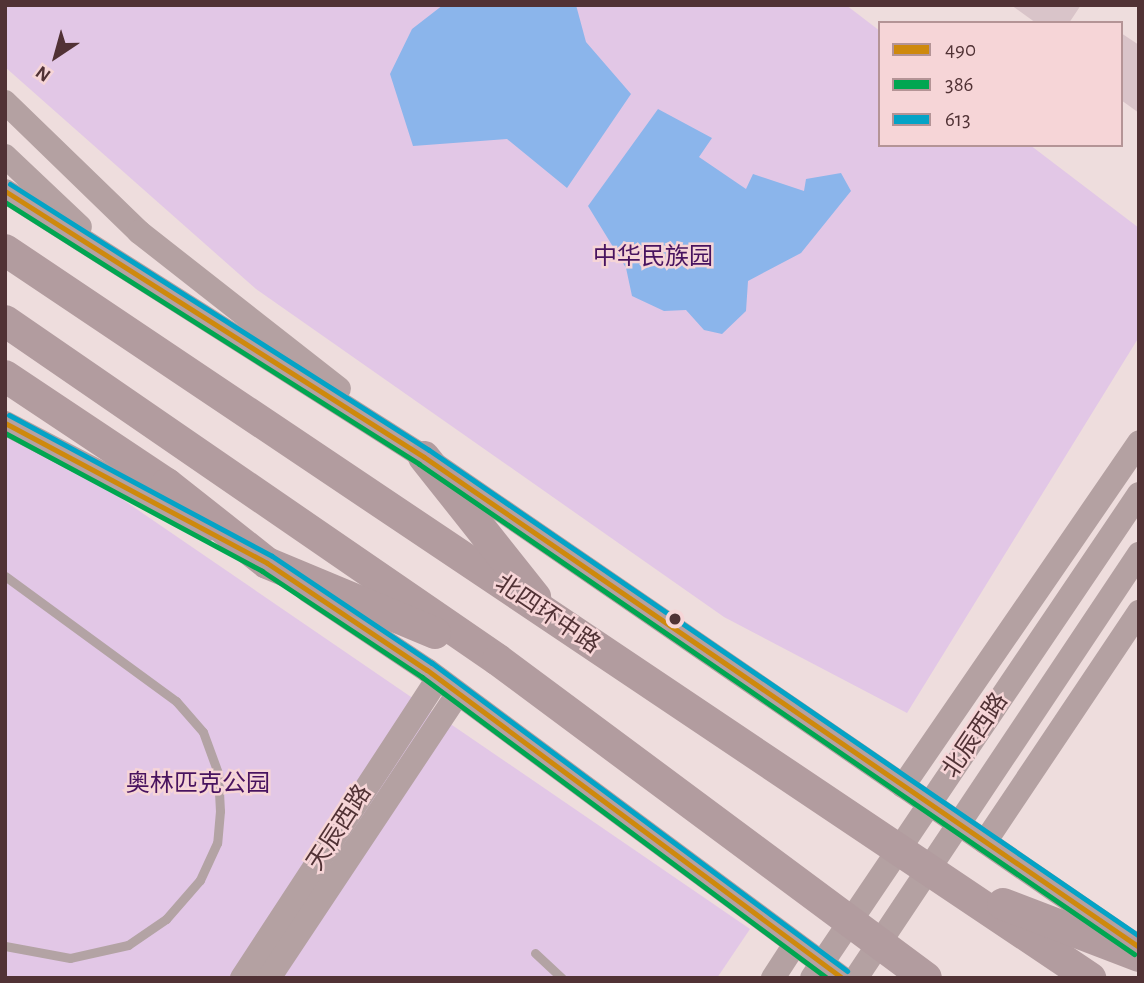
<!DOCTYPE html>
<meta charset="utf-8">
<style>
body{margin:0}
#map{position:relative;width:1144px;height:983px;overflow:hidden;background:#edd;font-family:"Alegreya Sans","Noto Sans SC",sans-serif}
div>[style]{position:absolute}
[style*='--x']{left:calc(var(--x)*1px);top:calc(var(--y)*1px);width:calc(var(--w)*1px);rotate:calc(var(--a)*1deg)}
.green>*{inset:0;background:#e2c7e6}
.water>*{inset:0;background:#8bb5eb}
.building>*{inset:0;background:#d9c4c9}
.lane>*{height:9px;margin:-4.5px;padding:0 4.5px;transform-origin:4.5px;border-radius:4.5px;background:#b3a3a4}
.secondary>*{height:24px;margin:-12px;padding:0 12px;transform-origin:12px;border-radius:12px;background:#b4a1a2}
.highway>*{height:32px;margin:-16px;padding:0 16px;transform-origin:16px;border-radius:16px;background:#b29c9f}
.bus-1>*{height:5px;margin:-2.5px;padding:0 2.5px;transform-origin:2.5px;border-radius:2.5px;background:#ce890d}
.bus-2>*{height:5px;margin:-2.5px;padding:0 2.5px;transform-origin:2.5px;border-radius:2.5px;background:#00a651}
.bus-3>*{height:5px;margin:-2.5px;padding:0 2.5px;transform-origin:2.5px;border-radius:2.5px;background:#04a3c6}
.dots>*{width:19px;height:19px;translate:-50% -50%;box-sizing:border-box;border:4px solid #f6d5d7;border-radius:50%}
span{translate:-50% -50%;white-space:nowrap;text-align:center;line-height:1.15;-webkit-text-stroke:5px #f6d5d7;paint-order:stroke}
.park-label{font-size:24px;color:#48135f}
.street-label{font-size:24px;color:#513235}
.frame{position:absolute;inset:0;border:7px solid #513235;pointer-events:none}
.legend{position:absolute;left:878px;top:21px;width:245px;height:126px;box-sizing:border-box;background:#f6d5d7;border:2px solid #b49496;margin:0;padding:9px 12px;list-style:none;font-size:21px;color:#513235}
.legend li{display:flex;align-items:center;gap:14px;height:35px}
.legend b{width:35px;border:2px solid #b49496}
.north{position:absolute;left:21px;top:21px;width:70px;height:70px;-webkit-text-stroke:5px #f6d5d7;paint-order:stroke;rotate:216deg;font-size:19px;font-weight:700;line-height:28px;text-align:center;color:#513235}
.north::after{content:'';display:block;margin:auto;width:24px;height:32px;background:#513235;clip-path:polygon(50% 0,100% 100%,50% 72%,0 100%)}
</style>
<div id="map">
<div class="green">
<div style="clip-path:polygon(5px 5px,846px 5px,880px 31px,880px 145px,1030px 145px,1139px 228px,1139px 337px,907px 713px,724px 617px,256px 289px,5px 67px)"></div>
<div style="clip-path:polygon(5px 419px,750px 929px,717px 978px,5px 978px)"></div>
</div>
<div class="water">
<div style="clip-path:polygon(443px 5px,576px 5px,586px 42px,631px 94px,567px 188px,507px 139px,413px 146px,390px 74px,412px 29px)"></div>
<div style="clip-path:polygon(658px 109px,712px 138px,699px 157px,746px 189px,753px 174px,804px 191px,806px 179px,841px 173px,851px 191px,801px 253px,748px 281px,746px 311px,722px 334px,704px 330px,686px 310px,664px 311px,632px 296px,626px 268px,588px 206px)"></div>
</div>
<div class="building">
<div style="clip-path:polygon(1011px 5px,1081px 5px,1069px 23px,1036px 23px)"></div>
<div style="clip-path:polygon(1121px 33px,1139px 45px,1139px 113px,1121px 100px)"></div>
</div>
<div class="lane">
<div style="--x:5;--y:576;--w:212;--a:36.2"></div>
<div style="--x:176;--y:701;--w:41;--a:48.9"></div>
<div style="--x:203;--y:732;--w:44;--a:69.9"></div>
<div style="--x:218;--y:773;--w:38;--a:87"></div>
<div style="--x:220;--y:811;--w:32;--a:95"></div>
<div style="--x:217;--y:843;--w:41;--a:114.7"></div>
<div style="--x:200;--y:880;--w:52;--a:131.1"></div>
<div style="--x:166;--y:919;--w:46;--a:145.6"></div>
<div style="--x:128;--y:945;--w:59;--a:167.4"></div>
<div style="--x:70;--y:958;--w:66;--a:-169.5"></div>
<div style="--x:535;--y:953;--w:37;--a:43"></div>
</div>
<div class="secondary">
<div style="--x:5;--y:102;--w:187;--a:44.1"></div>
<div style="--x:139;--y:232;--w:254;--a:38.1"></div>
<div style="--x:5;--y:156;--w:103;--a:43.4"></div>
<div style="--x:5;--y:191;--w:496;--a:32.4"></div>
<div style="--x:424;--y:457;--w:866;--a:34.46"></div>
<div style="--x:5;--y:423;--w:229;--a:27.6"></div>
<div style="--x:307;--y:590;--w:144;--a:33.7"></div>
<div style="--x:427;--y:670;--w:517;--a:36.58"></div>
<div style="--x:903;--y:786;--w:417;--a:-55.5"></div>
<div style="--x:985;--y:842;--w:277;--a:-56.2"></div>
<div style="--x:242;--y:978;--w:358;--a:-56.8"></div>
<div style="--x:269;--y:978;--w:341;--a:-56.4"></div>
<div style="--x:773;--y:978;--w:40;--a:-57.1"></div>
<div style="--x:812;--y:978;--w:584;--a:-55.96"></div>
<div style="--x:856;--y:978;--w:510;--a:-56.28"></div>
</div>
<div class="highway">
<div style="--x:5;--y:250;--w:1307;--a:33.86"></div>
<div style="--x:5;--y:321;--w:598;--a:34.51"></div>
<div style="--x:498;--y:660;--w:533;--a:36.61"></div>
<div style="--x:5;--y:376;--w:195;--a:33.7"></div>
<div style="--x:167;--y:484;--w:127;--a:38.3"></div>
<div style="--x:267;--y:563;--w:182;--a:22.6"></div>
<div style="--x:424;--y:457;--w:179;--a:51.6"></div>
<div style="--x:1003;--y:904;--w:146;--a:20.9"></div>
</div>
<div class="bus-1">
<div style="--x:5;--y:191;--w:496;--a:32.4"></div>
<div style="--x:424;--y:457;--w:867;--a:34.42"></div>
<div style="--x:5;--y:423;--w:297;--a:28.1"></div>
<div style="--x:267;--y:563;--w:192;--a:33.8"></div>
<div style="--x:427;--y:670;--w:517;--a:36.58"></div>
</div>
<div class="bus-2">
<div style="--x:5;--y:202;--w:490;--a:32.3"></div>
<div style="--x:419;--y:464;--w:867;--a:34.42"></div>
<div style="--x:5;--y:433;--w:292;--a:28.2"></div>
<div style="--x:262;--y:571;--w:192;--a:33.5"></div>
<div style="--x:422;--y:677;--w:505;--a:36.62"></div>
</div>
<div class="bus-3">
<div style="--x:10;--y:184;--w:496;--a:32.4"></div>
<div style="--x:429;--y:450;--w:860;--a:34.39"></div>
<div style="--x:9;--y:415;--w:298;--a:28.2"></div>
<div style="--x:272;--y:556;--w:192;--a:33.8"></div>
<div style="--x:432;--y:663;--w:517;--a:36.58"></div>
</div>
<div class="dots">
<div style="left:675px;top:619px;background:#513235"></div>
</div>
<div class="park-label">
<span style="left:653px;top:258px">中华民族园</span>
<span style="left:198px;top:785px">奥林匹克公园</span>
</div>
<div class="street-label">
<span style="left:547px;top:615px;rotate:34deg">北四环中路</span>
<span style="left:976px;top:736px;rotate:-56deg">北辰西路</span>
<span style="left:340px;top:828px;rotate:-57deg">天辰西路</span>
</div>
<div class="frame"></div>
<ul class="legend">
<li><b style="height:9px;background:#ce890d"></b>490</li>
<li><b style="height:9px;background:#00a651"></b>386</li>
<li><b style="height:9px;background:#04a3c6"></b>613</li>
</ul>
<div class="north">N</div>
</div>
